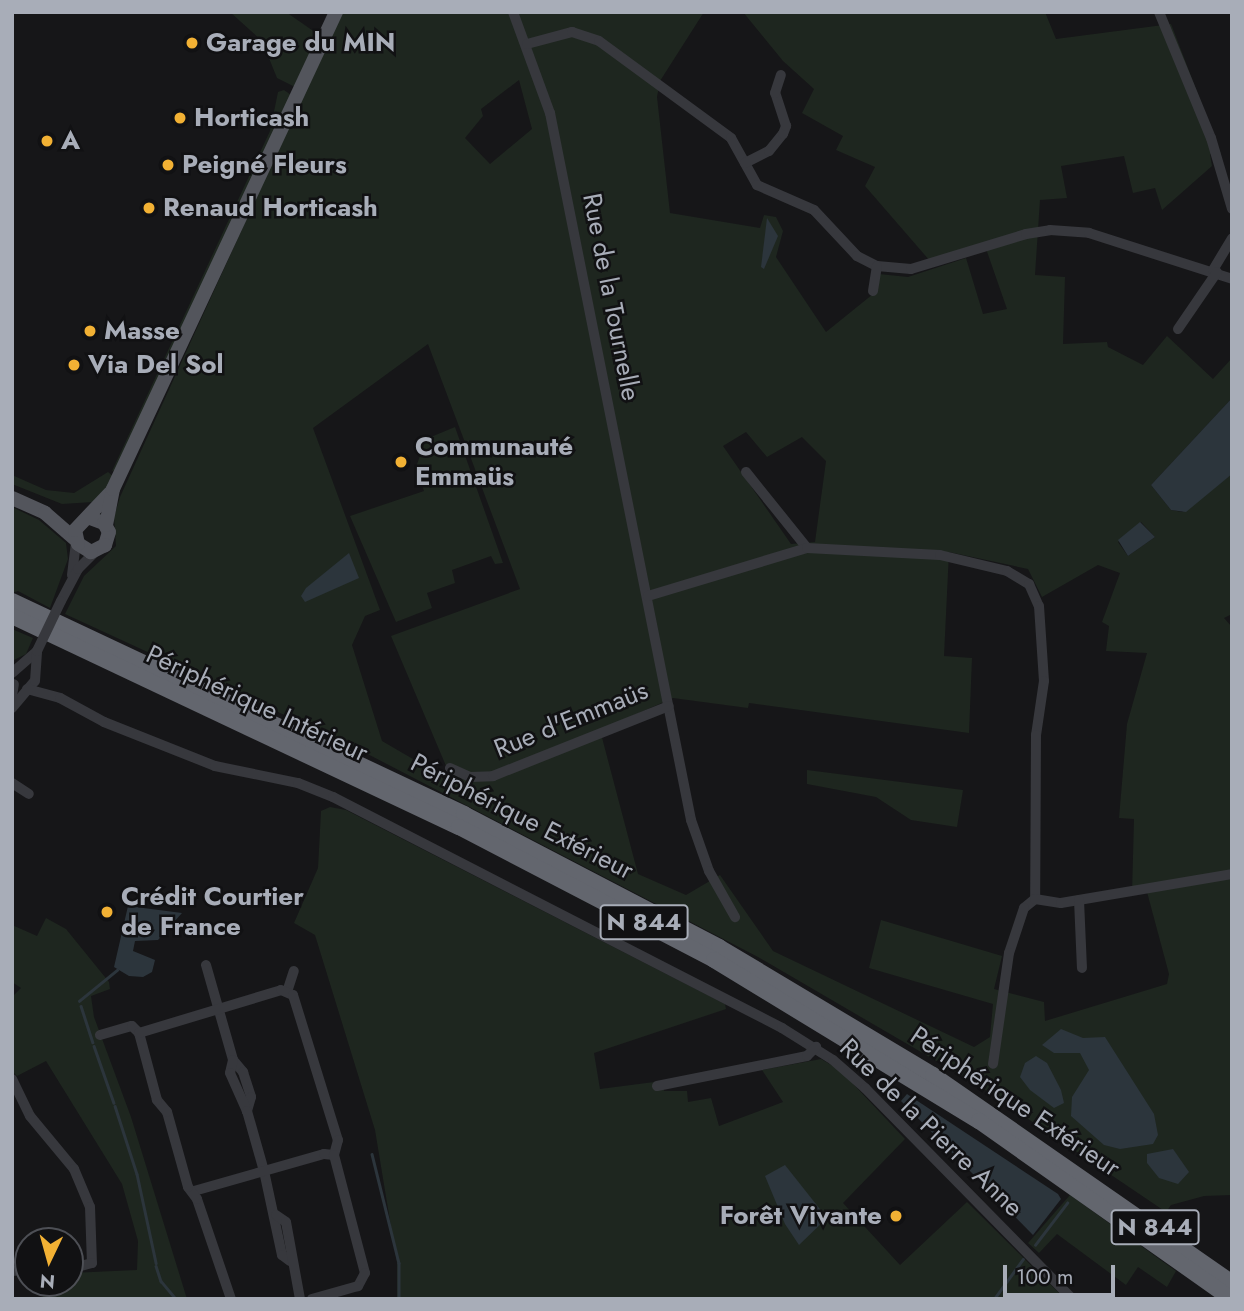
<!DOCTYPE html>
<meta charset="utf-8">
<style>
body{margin:0}
#map{position:relative;width:1244px;height:1311px;overflow:hidden;background:#161618;font-family:Jost,sans-serif}
div>[style]{position:absolute}
[style*='--x']{left:calc(var(--x)*1px);top:calc(var(--y)*1px);width:calc(var(--w)*1px);rotate:calc(var(--a)*1deg)}
.green>*{inset:0;background:#1e261f}
.water>*{inset:0;background:#2c353c}
.stream>*{height:2.5px;margin:-1.25px;padding:0 1.25px;transform-origin:1.25px;border-radius:1.25px;background:#2c353c}
.minor>*{height:10px;margin:-5px;padding:0 5px;transform-origin:5px;border-radius:5px;background:#37383d}
.major>*{height:14px;margin:-7px;padding:0 7px;transform-origin:7px;border-radius:7px;background:#53555c}
.highway>*{height:16px;margin:-8px;padding:0 8px;transform-origin:8px;border-radius:8px;background:#63666e}
.minor-bridge>*{height:10px;margin:-5px;padding:0 5px;transform-origin:5px;border-radius:5px;background:#37383d}
.dots>*{width:19px;height:19px;translate:-50% -50%;box-sizing:border-box;border:4px solid #111113;border-radius:50%}
span{translate:-50% -50%;white-space:nowrap;text-align:center;line-height:1.15;-webkit-text-stroke:5px #111113;paint-order:stroke}
.shield-label span{padding:2px 5px;background:#111113;border:2px solid;border-radius:5px;-webkit-text-stroke-width:0}
.shield-label{font-size:24px;color:#a8adb8;font-weight:700}
.poi-label{font-size:26px;color:#a8adb8;font-weight:700}
.left{translate:0 -50%;text-align:left}
.right{translate:-100% -50%;text-align:right}
.street-label{font-size:26px;color:#a8adb8}
.frame{position:absolute;inset:0;border:14px solid #a8adb8;pointer-events:none}
.north{position:absolute;left:14px;top:1227px;width:70px;height:70px;box-sizing:border-box;background:#111113;border:2px solid #4d4f55;border-radius:50%;rotate:185deg;font-size:19px;font-weight:700;line-height:28px;text-align:center;color:#a8adb8}
.north::after{content:'';display:block;margin:auto;width:24px;height:32px;background:#f2b134;clip-path:polygon(50% 0,100% 100%,50% 72%,0 100%)}
.scale{position:absolute;left:1003px;top:1265px;width:112px;height:32px;box-sizing:border-box;border:4px solid #a8adb8;border-top:0;padding-left:9px;font-size:21px;line-height:24px;white-space:nowrap;color:#a8adb8;-webkit-text-stroke:5px #111113;paint-order:stroke}
</style>
<div id="map">
<div class="green">
<div style="clip-path:polygon(230px 12px,286px 12px,319px 35px,295px 87px,277px 78px,262px 41px)"></div>
<div style="clip-path:polygon(evenodd,341px 12px,704px 12px,660px 81px,657px 97px,670px 213px,760px 228px,764px 215px,776px 217px,783px 231px,776px 257px,826px 332px,878px 290px,879px 274px,908px 277px,966px 258px,983px 314px,1007px 309px,984px 243px,930px 261px,865px 186px,875px 167px,836px 150px,843px 136px,802px 113px,814px 89px,783px 61px,743px 12px,1045px 12px,1056px 39px,1171px 24px,1221px 154px,1210px 154px,1212px 166px,1162px 210px,1155px 188px,1133px 193px,1124px 156px,1061px 166px,1067px 198px,1040px 200px,1035px 275px,1065px 277px,1063px 344px,1107px 342px,1108px 347px,1143px 365px,1167px 336px,1213px 379px,1232px 358px,1232px 398px,1151px 485px,1171px 510px,1182px 512px,1232px 474px,1232px 614px,1224px 618px,1232px 627px,1232px 1195px,1204px 1196px,1171px 1205px,1166px 1212px,981px 1087px,758px 957px,358px 749px,65px 614px,84px 576px,116px 546px,114px 517px,120px 497px,341px 12px,519px 80px,532px 129px,490px 164px,465px 138px,483px 116px,481px 109px,519px 80px,341px 12px,428px 344px,520px 589px,391px 636px,449px 773px,437px 773px,382px 741px,352px 645px,365px 616px,380px 610px,313px 428px,428px 344px,341px 12px,746px 432px,767px 457px,802px 437px,826px 461px,815px 542px,791px 544px,723px 446px,746px 432px,341px 12px,1141px 522px,1155px 537px,1128px 556px,1118px 542px,1141px 522px,341px 12px,949px 552px,1028px 569px,1042px 597px,1098px 565px,1120px 573px,1102px 622px,1109px 626px,1106px 651px,1147px 653px,1127px 724px,1119px 818px,1134px 819px,1132px 894px,1147px 892px,1169px 974px,1167px 984px,1045px 1021px,1044px 1002px,994px 989px,1002px 956px,881px 920px,869px 968px,993px 1004px,990px 1037px,974px 1047px,773px 951px,720px 875px,686px 895px,638px 874px,600px 730px,673px 698px,748px 708px,749px 703px,969px 733px,972px 658px,944px 656px,949px 552px)"></div>
<div style="clip-path:polygon(284px 90px,291px 95px,117px 470px,112px 471px,270px 131px,278px 92px)"></div>
<div style="clip-path:polygon(455px 427px,503px 563px,495px 564px,491px 556px,452px 570px,455px 583px,427px 593px,432px 608px,396px 622px,350px 516px,424px 491px,416px 467px,426px 439px)"></div>
<div style="clip-path:polygon(108px 472px,114px 477px,108px 491px,93px 502px,62px 504px,12px 484px,12px 475px,46px 490px,74px 493px)"></div>
<div style="clip-path:polygon(12px 507px,39px 520px,66px 543px,68px 559px,50px 608px,18px 591px,12px 593px)"></div>
<div style="clip-path:polygon(12px 629px,33px 638px,26px 654px,12px 661px)"></div>
<div style="clip-path:polygon(807px 770px,963px 790px,957px 827px,911px 820px,876px 797px,807px 784px)"></div>
<div style="clip-path:polygon(330px 807px,346px 810px,725px 1004px,726px 1009px,594px 1053px,600px 1089px,662px 1081px,664px 1091px,687px 1091px,688px 1102px,711px 1098px,719px 1126px,783px 1102px,762px 1070px,821px 1059px,840px 1070px,905px 1139px,843px 1203px,900px 1265px,967px 1202px,1065px 1299px,397px 1299px,397px 1263px,375px 1130px,315px 935px,294px 923px,318px 868px,321px 811px)"></div>
<div style="clip-path:polygon(46px 918px,66px 929px,109px 982px,110px 989px,91px 996px,94px 1017px,131px 1117px,187px 1299px,43px 1299px,41px 1283px,70px 1283px,70px 1273px,137px 1270px,138px 1241px,122px 1184px,46px 1061px,17px 1076px,12px 1071px,12px 997px,21px 988px,12px 982px,12px 925px,37px 936px)"></div>
<div style="clip-path:polygon(1070px 1195px,1176px 1271px,1167px 1287px,1138px 1267px,1126px 1285px,1057px 1234px,1039px 1253px,1028px 1243px)"></div>
</div>
<div class="water">
<div style="clip-path:polygon(767px 218px,778px 236px,764px 269px,761px 267px)"></div>
<div style="clip-path:polygon(1232px 398px,1232px 474px,1186px 512px,1171px 510px,1151px 485px)"></div>
<div style="clip-path:polygon(1140px 522px,1155px 537px,1128px 556px,1118px 540px)"></div>
<div style="clip-path:polygon(349px 553px,359px 578px,305px 602px,301px 596px,306px 588px)"></div>
<div style="clip-path:polygon(128px 906px,182px 913px,158px 940px,135px 941px,133px 951px,155px 960px,152px 972px,143px 977px,129px 976px,114px 967px)"></div>
<div style="clip-path:polygon(1061px 1029px,1083px 1038px,1105px 1037px,1154px 1114px,1158px 1135px,1153px 1144px,1120px 1149px,1104px 1145px,1071px 1116px,1072px 1097px,1089px 1070px,1080px 1053px,1054px 1053px,1042px 1045px)"></div>
<div style="clip-path:polygon(1036px 1056px,1047px 1063px,1061px 1090px,1064px 1103px,1054px 1108px,1030px 1090px,1020px 1077px,1025px 1063px)"></div>
<div style="clip-path:polygon(907px 1094px,1058px 1194px,1061px 1199px,1033px 1235px,901px 1101px)"></div>
<div style="clip-path:polygon(1173px 1149px,1189px 1172px,1178px 1184px,1159px 1178px,1147px 1163px,1147px 1154px)"></div>
<div style="clip-path:polygon(785px 1165px,827px 1218px,799px 1245px,785px 1224px,765px 1176px)"></div>
</div>
<div class="stream">
<div style="--x:79;--y:1001;--w:49;--a:-39.2"></div>
<div style="--x:81;--y:1006;--w:38;--a:72"></div>
<div style="--x:94;--y:1046;--w:60;--a:70.7"></div>
<div style="--x:115;--y:1106;--w:71;--a:72.1"></div>
<div style="--x:137;--y:1174;--w:91;--a:77.9"></div>
<div style="--x:372;--y:1154;--w:112;--a:76.1"></div>
<div style="--x:399;--y:1263;--w:36;--a:90"></div>
<div style="--x:1035;--y:1245;--w:53;--a:-52.7"></div>
<div style="--x:156;--y:1266;--w:16;--a:72"></div>
<div style="--x:161;--y:1281;--w:23;--a:50"></div>
<div style="--x:994;--y:1299;--w:49;--a:-54.1"></div>
</div>
<div class="minor">
<div style="--x:513;--y:12;--w:108;--a:69.9"></div>
<div style="--x:550;--y:113;--w:721;--a:78.72"></div>
<div style="--x:691;--y:820;--w:54;--a:70.6"></div>
<div style="--x:709;--y:871;--w:53;--a:60.5"></div>
<div style="--x:1159;--y:12;--w:136;--a:67.6"></div>
<div style="--x:1211;--y:138;--w:74;--a:73.5"></div>
<div style="--x:527;--y:44;--w:47;--a:-14.9"></div>
<div style="--x:572;--y:32;--w:28;--a:18"></div>
<div style="--x:599;--y:41;--w:164;--a:36.3"></div>
<div style="--x:731;--y:138;--w:54;--a:61"></div>
<div style="--x:757;--y:185;--w:62;--a:23.7"></div>
<div style="--x:814;--y:210;--w:63;--a:46.9"></div>
<div style="--x:857;--y:256;--w:22;--a:27"></div>
<div style="--x:877;--y:266;--w:34;--a:5"></div>
<div style="--x:911;--y:269;--w:120;--a:-16.9"></div>
<div style="--x:1026;--y:234;--w:24;--a:-9"></div>
<div style="--x:1050;--y:230;--w:39;--a:4"></div>
<div style="--x:1089;--y:233;--w:150;--a:17.8"></div>
<div style="--x:745;--y:163;--w:27;--a:-27"></div>
<div style="--x:769;--y:151;--w:22;--a:-51"></div>
<div style="--x:783;--y:134;--w:9;--a:-69"></div>
<div style="--x:786;--y:126;--w:35;--a:-108"></div>
<div style="--x:775;--y:93;--w:19;--a:-72"></div>
<div style="--x:1213;--y:270;--w:37;--a:-59"></div>
<div style="--x:873;--y:291;--w:25;--a:-81"></div>
<div style="--x:1178;--y:329;--w:69;--a:-55.6"></div>
<div style="--x:746;--y:472;--w:97;--a:51.2"></div>
<div style="--x:72;--y:575;--w:34;--a:-83"></div>
<div style="--x:648;--y:596;--w:166;--a:-16.8"></div>
<div style="--x:807;--y:548;--w:133;--a:3"></div>
<div style="--x:940;--y:555;--w:69;--a:13.4"></div>
<div style="--x:1007;--y:571;--w:26;--a:31"></div>
<div style="--x:1029;--y:584;--w:24;--a:66"></div>
<div style="--x:1039;--y:606;--w:75;--a:86.2"></div>
<div style="--x:1044;--y:681;--w:55;--a:98.4"></div>
<div style="--x:1036;--y:735;--w:164;--a:90.3"></div>
<div style="--x:1035;--y:899;--w:14;--a:141"></div>
<div style="--x:1024;--y:908;--w:47;--a:108.4"></div>
<div style="--x:1009;--y:953;--w:112;--a:98.2"></div>
<div style="--x:61;--y:601;--w:36;--a:-62"></div>
<div style="--x:78;--y:569;--w:25;--a:-45"></div>
<div style="--x:12;--y:673;--w:33;--a:-41"></div>
<div style="--x:27;--y:689;--w:34;--a:15"></div>
<div style="--x:60;--y:698;--w:50;--a:28.6"></div>
<div style="--x:104;--y:722;--w:119;--a:21.6"></div>
<div style="--x:215;--y:766;--w:85;--a:11.6"></div>
<div style="--x:298;--y:783;--w:38;--a:22"></div>
<div style="--x:333;--y:797;--w:505;--a:27.22"></div>
<div style="--x:782;--y:1028;--w:60;--a:32.1"></div>
<div style="--x:833;--y:1060;--w:43;--a:41.2"></div>
<div style="--x:865;--y:1088;--w:296;--a:45.5"></div>
<div style="--x:12;--y:696;--w:12;--a:-81"></div>
<div style="--x:12;--y:708;--w:35;--a:-50"></div>
<div style="--x:35;--y:681;--w:30;--a:-86"></div>
<div style="--x:450;--y:768;--w:22;--a:24"></div>
<div style="--x:470;--y:777;--w:23;--a:-2"></div>
<div style="--x:493;--y:776;--w:189;--a:-21.7"></div>
<div style="--x:12;--y:783;--w:20;--a:33"></div>
<div style="--x:1035;--y:899;--w:26;--a:9"></div>
<div style="--x:1061;--y:903;--w:173;--a:-9.6"></div>
<div style="--x:1079;--y:900;--w:68;--a:87.5"></div>
<div style="--x:206;--y:965;--w:99;--a:74.1"></div>
<div style="--x:233;--y:1060;--w:16;--a:50"></div>
<div style="--x:243;--y:1072;--w:26;--a:72"></div>
<div style="--x:251;--y:1097;--w:15;--a:106"></div>
<div style="--x:287;--y:992;--w:22;--a:-72"></div>
<div style="--x:100;--y:1035;--w:33;--a:-16"></div>
<div style="--x:132;--y:1026;--w:10;--a:45"></div>
<div style="--x:233;--y:1060;--w:13;--a:103"></div>
<div style="--x:230;--y:1073;--w:42;--a:65.9"></div>
<div style="--x:247;--y:1111;--w:62;--a:74.2"></div>
<div style="--x:264;--y:1171;--w:86;--a:77.9"></div>
<div style="--x:282;--y:1255;--w:10;--a:37"></div>
<div style="--x:12;--y:1079;--w:41;--a:64.1"></div>
<div style="--x:30;--y:1116;--w:69;--a:50.3"></div>
<div style="--x:74;--y:1169;--w:41;--a:67.2"></div>
<div style="--x:90;--y:1207;--w:56;--a:88"></div>
<div style="--x:92;--y:1263;--w:23;--a:165"></div>
<div style="--x:657;--y:1086;--w:153;--a:-11.3"></div>
<div style="--x:807;--y:1056;--w:13;--a:-45"></div>
<div style="--x:194;--y:1191;--w:135;--a:-15.9"></div>
<div style="--x:324;--y:1154;--w:10;--a:6"></div>
<div style="--x:276;--y:1215;--w:12;--a:35"></div>
<div style="--x:286;--y:1222;--w:78;--a:79.7"></div>
<div style="--x:12;--y:1271;--w:16;--a:-4"></div>
<div style="--x:231;--y:1299;--w:106;--a:-108.8"></div>
<div style="--x:197;--y:1199;--w:15;--a:-127"></div>
<div style="--x:188;--y:1187;--w:78;--a:-105.6"></div>
<div style="--x:167;--y:1112;--w:16;--a:-130"></div>
<div style="--x:157;--y:1100;--w:69;--a:-105"></div>
<div style="--x:139;--y:1033;--w:148;--a:-16.8"></div>
<div style="--x:281;--y:990;--w:13;--a:23"></div>
<div style="--x:293;--y:995;--w:152;--a:72.8"></div>
<div style="--x:338;--y:1140;--w:16;--a:105"></div>
<div style="--x:334;--y:1155;--w:122;--a:75.3"></div>
<div style="--x:365;--y:1273;--w:15;--a:118"></div>
<div style="--x:358;--y:1286;--w:48;--a:164.2"></div>
</div>
<div class="major">
<div style="--x:12;--y:498;--w:36;--a:24"></div>
<div style="--x:45;--y:513;--w:40;--a:41"></div>
<div style="--x:90;--y:518;--w:15;--a:20"></div>
<div style="--x:104;--y:523;--w:10;--a:61"></div>
<div style="--x:109;--y:532;--w:14;--a:107"></div>
<div style="--x:105;--y:545;--w:16;--a:153"></div>
<div style="--x:91;--y:552;--w:15;--a:-148"></div>
<div style="--x:78;--y:544;--w:14;--a:-102"></div>
<div style="--x:75;--y:530;--w:51;--a:-46.6"></div>
<div style="--x:106;--y:525;--w:37;--a:-79"></div>
<div style="--x:113;--y:489;--w:527;--a:-64.94"></div>
</div>
<div class="highway">
<div style="--x:12;--y:601;--w:500;--a:25.2"></div>
<div style="--x:464;--y:814;--w:288;--a:27.5"></div>
<div style="--x:719;--y:947;--w:249;--a:30.9"></div>
<div style="--x:933;--y:1075;--w:364;--a:34.8"></div>
<div style="--x:12;--y:616;--w:494;--a:25.3"></div>
<div style="--x:459;--y:827;--w:288;--a:27.5"></div>
<div style="--x:714;--y:960;--w:310;--a:31.3"></div>
<div style="--x:979;--y:1121;--w:309;--a:35.2"></div>
</div>
<div class="minor-bridge">
<div style="--x:37;--y:651;--w:55;--a:-64.4"></div>
</div>
<div class="dots">
<div style="left:192px;top:43px;background:#f2b134"></div>
<div style="left:180px;top:118px;background:#f2b134"></div>
<div style="left:47px;top:141px;background:#f2b134"></div>
<div style="left:168px;top:165px;background:#f2b134"></div>
<div style="left:149px;top:208px;background:#f2b134"></div>
<div style="left:90px;top:331px;background:#f2b134"></div>
<div style="left:74px;top:365px;background:#f2b134"></div>
<div style="left:401px;top:462px;background:#f2b134"></div>
<div style="left:107px;top:912px;background:#f2b134"></div>
<div style="left:896px;top:1216px;background:#f2b134"></div>
</div>
<div class="shield-label">
<span style="left:644px;top:922px">N 844</span>
<span style="left:1155px;top:1227px">N 844</span>
</div>
<div class="poi-label">
<span class="left" style="left:206px;top:43px">Garage du MIN</span>
<span class="left" style="left:194px;top:118px">Horticash</span>
<span class="left" style="left:61px;top:141px">A</span>
<span class="left" style="left:182px;top:165px">Peigné Fleurs</span>
<span class="left" style="left:163px;top:208px">Renaud Horticash</span>
<span class="left" style="left:104px;top:331px">Masse</span>
<span class="left" style="left:88px;top:365px">Via Del Sol</span>
<span class="left" style="left:415px;top:462px">Communauté<br>Emmaüs</span>
<span class="left" style="left:121px;top:912px">Crédit Courtier<br>de France</span>
<span class="right" style="left:882px;top:1216px">Forêt Vivante</span>
</div>
<div class="street-label">
<span style="left:611px;top:297px;rotate:79deg">Rue de la Tournelle</span>
<span style="left:257px;top:704px;rotate:25deg">Périphérique Intérieur</span>
<span style="left:571px;top:720px;rotate:-22deg">Rue d'Emmaüs</span>
<span style="left:522px;top:817px;rotate:27deg">Périphérique Extérieur</span>
<span style="left:1015px;top:1102px;rotate:34deg">Périphérique Extérieur</span>
<span style="left:931px;top:1128px;rotate:44deg">Rue de la Pierre Anne</span>
</div>
<div class="frame"></div>
<div class="north">N</div>
<div class="scale">100 m</div>
</div>
